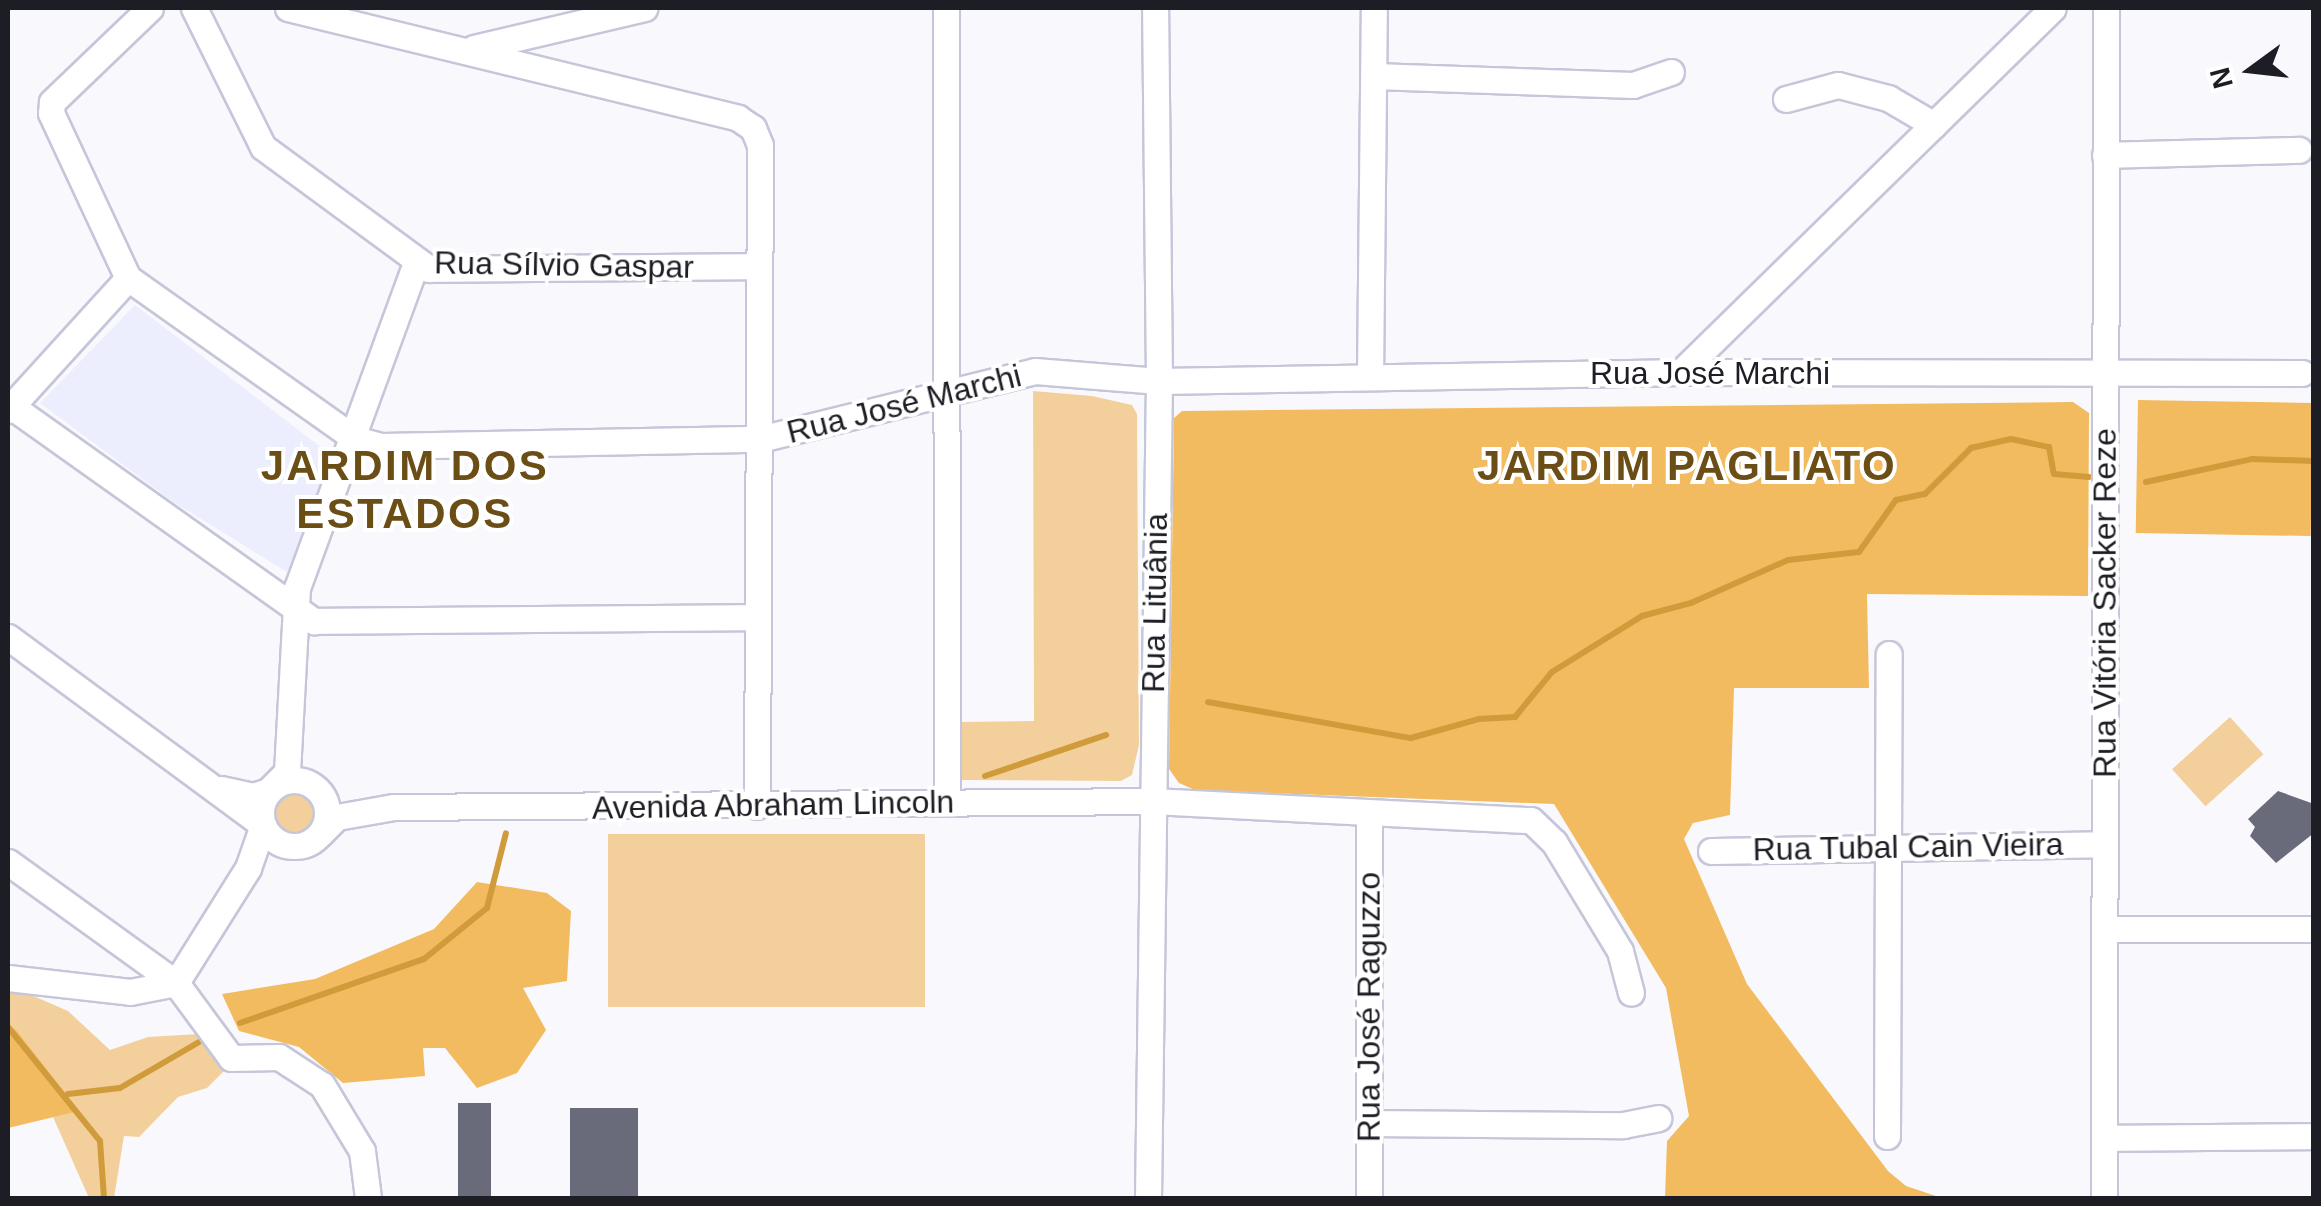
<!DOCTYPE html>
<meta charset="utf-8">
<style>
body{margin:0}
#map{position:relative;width:2321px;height:1206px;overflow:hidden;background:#f9f9fd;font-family:Helvetica,sans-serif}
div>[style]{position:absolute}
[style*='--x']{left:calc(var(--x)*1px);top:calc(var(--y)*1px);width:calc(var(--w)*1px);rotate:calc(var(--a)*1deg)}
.built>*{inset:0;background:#ecedfd}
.green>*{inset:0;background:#f3d09b;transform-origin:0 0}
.round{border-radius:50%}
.forest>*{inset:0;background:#f2bb5f;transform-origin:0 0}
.stream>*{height:6px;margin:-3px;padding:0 3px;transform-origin:3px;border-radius:3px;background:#d09b3b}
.building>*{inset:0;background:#696b7b;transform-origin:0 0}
.roads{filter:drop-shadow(2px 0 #c5c6d9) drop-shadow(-2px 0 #c5c6d9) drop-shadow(0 2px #c5c6d9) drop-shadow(0 -2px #c5c6d9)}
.minor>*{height:25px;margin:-12.5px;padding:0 12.5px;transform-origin:12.5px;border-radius:12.5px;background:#fff}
.minor>.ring{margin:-12.5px;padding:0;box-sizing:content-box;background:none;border:25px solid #fff;border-radius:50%}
span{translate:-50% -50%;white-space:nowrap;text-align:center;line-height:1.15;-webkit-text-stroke:8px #fff;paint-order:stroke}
.street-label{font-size:32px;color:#1d1e25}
.district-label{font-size:42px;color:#6b4d16;font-weight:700;letter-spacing:2.5px}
.frame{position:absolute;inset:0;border:10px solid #1d1e25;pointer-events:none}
.north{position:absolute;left:2201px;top:20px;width:100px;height:100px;-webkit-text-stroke:8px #fff;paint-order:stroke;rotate:255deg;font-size:28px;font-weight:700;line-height:40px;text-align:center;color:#1d1e25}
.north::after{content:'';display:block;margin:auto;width:35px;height:45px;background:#1d1e25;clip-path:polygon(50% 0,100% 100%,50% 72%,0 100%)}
</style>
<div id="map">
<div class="built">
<div style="clip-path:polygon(135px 305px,335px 458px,287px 572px,172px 501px,40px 403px)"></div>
</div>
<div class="green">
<div style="clip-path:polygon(1033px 391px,1092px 396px,1132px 405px,1137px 414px,1139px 745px,1132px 775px,1121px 781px,960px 780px,960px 722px,1034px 721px)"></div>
<div style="left:2230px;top:717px;width:50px;height:78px;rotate:48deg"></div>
<div class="round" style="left:271px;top:790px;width:46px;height:46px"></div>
<div style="left:608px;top:834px;width:317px;height:173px"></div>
<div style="clip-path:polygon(8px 985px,68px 1011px,110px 1050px,148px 1037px,198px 1034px,224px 1052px,224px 1071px,207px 1088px,178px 1097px,139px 1137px,124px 1136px,114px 1198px,89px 1198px,53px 1117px,78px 1111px,8px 1027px)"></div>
</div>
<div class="forest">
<div style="left:2138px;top:400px;width:175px;height:133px;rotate:1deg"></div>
<div style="clip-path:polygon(2073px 402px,2089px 413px,2088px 596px,1867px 594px,1869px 688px,1734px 688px,1730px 815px,1693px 823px,1684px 839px,1747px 984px,1888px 1171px,1906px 1186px,1942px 1198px,1665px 1198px,1667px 1141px,1689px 1116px,1666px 988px,1554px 804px,1195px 790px,1179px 783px,1169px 769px,1174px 418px,1182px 411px)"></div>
<div style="clip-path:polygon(477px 882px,547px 893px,571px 911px,567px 981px,523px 988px,546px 1030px,517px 1073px,477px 1088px,445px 1048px,423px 1048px,425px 1076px,343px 1083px,299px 1047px,239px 1031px,222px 994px,315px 979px,434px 929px)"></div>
<div style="clip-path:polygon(8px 1027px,16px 1030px,79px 1111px,8px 1128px)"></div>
</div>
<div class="stream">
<div style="--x:2146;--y:482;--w:108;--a:-12.2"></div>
<div style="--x:2252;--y:459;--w:62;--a:1.8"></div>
<div style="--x:1208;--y:702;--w:206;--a:10.1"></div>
<div style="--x:1411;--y:738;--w:71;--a:-15.6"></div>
<div style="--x:1479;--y:719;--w:36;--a:-3"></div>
<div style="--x:1515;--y:717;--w:58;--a:-50.6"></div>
<div style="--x:1552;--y:672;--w:106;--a:-31.9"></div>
<div style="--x:1642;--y:616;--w:51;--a:-14.9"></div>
<div style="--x:1691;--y:603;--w:106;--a:-23.9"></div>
<div style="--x:1788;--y:560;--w:71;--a:-6.4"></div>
<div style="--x:1859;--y:552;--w:64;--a:-54.6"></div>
<div style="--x:1896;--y:500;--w:30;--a:-12"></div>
<div style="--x:1925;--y:494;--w:65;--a:-45"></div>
<div style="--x:1971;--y:448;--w:41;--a:-12.7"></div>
<div style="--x:2011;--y:439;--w:39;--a:12"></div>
<div style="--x:2049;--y:447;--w:27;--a:80"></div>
<div style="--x:2054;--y:474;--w:35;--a:5"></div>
<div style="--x:985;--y:776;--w:128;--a:-18.7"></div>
<div style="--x:240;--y:1023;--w:195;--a:-19.2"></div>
<div style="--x:424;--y:959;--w:81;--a:-39"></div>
<div style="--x:487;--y:908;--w:77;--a:-75.8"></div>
<div style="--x:8;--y:1027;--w:146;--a:51.1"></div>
<div style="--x:100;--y:1141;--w:57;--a:86"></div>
<div style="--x:68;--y:1094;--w:52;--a:-6.6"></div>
<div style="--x:120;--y:1088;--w:91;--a:-30.2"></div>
</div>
<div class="building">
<div style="clip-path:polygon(2278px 791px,2314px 804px,2314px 833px,2276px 863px,2250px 836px,2255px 827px,2248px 819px)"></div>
<div style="left:458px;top:1103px;width:33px;height:95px"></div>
<div style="left:638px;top:1108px;width:90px;height:68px;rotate:90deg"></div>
</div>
<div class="roads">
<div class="minor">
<div style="--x:150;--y:8;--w:136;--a:136.2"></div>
<div style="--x:52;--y:102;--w:11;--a:95"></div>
<div style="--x:51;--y:113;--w:182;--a:65"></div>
<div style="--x:128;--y:278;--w:278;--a:35.3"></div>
<div style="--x:355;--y:439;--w:27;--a:15"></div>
<div style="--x:381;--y:446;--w:379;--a:-1.1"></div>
<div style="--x:760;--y:439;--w:283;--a:-13.9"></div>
<div style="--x:1035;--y:371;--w:124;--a:4.6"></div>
<div style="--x:1159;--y:381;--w:522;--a:-0.99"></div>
<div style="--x:1681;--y:372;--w:621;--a:0.09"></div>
<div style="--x:194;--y:8;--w:155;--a:63.6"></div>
<div style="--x:263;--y:147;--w:206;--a:36.3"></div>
<div style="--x:429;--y:269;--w:330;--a:-0.5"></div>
<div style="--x:288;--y:8;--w:463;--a:13.7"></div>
<div style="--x:738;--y:118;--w:18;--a:34"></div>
<div style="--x:753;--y:128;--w:18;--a:68"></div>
<div style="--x:760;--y:145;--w:661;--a:90.26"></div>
<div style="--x:946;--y:8;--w:795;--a:89.93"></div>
<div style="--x:474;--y:48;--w:175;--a:-13.2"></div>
<div style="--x:1374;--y:76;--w:259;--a:2"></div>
<div style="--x:1633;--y:85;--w:40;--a:-18.9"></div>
<div style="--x:1786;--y:99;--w:54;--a:-15.1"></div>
<div style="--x:1838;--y:85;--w:52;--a:14.6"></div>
<div style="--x:1888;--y:98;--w:53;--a:30.4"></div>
<div style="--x:2105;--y:155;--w:194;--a:-1.5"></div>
<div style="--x:1681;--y:372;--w:520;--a:-44.38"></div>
<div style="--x:1370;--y:376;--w:368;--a:-89.4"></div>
<div style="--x:11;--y:406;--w:372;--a:35.4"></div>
<div style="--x:314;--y:621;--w:442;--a:-0.5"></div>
<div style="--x:8;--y:410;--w:178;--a:-47.7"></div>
<div style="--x:8;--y:637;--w:317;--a:36.4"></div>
<div style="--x:263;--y:825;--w:46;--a:109.2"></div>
<div style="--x:248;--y:868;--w:136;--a:122.1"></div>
<div class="ring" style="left:261px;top:780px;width:41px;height:41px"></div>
<div style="--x:221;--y:789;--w:33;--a:12"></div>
<div style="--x:253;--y:796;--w:16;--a:-18"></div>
<div style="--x:268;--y:791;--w:27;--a:-45"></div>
<div style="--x:287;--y:772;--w:184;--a:-86.9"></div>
<div style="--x:297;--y:588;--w:347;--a:-69.9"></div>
<div style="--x:320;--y:834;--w:24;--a:-45"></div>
<div style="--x:337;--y:817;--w:58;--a:-10"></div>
<div style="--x:394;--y:807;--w:758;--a:-0.45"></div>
<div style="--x:1152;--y:801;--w:379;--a:2.9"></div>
<div style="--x:1531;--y:820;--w:32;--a:44"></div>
<div style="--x:1554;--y:842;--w:127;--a:58.8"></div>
<div style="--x:1620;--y:951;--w:43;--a:75.3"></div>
<div style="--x:1711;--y:851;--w:393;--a:-1"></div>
<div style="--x:8;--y:862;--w:207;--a:35.8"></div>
<div style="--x:176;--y:983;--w:93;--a:53.7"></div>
<div style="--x:231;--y:1058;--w:48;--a:-1.2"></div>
<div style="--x:279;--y:1057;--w:51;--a:33.1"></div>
<div style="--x:322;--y:1085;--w:77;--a:58.8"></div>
<div style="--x:362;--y:1151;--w:47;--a:82.7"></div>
<div style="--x:2104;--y:929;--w:210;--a:0"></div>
<div style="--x:8;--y:978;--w:123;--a:6.5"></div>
<div style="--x:130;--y:992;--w:47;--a:-11.1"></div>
<div style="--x:1369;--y:1123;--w:254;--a:0.5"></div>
<div style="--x:1623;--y:1125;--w:36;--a:-11"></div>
<div style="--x:1887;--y:1136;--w:482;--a:-89.8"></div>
<div style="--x:2104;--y:1138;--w:210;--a:-0.5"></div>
<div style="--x:1148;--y:1198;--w:817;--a:-89.23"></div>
<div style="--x:1159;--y:381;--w:373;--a:-90.6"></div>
<div style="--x:1369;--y:1198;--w:383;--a:-90"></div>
<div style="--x:2104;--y:1198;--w:1190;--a:-89.9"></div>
</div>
</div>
<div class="street-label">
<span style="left:564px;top:265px;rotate:1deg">Rua Sílvio Gaspar</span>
<span style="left:1710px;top:373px">Rua José Marchi</span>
<span style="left:904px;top:404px;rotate:-14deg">Rua José Marchi</span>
<span style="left:1155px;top:603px;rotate:-89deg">Rua Lituânia</span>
<span style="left:2105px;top:603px;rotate:-90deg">Rua Vitória Sacker Reze</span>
<span style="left:773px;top:805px;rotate:-1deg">Avenida Abraham Lincoln</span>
<span style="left:1908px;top:847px;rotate:-1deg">Rua Tubal Cain Vieira</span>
<span style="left:1369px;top:1007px;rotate:-90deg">Rua José Raguzzo</span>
</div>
<div class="district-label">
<span style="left:405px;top:490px">JARDIM DOS<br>ESTADOS</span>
<span style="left:1687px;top:466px">JARDIM PAGLIATO</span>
</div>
<div class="frame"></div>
<div class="north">N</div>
</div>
